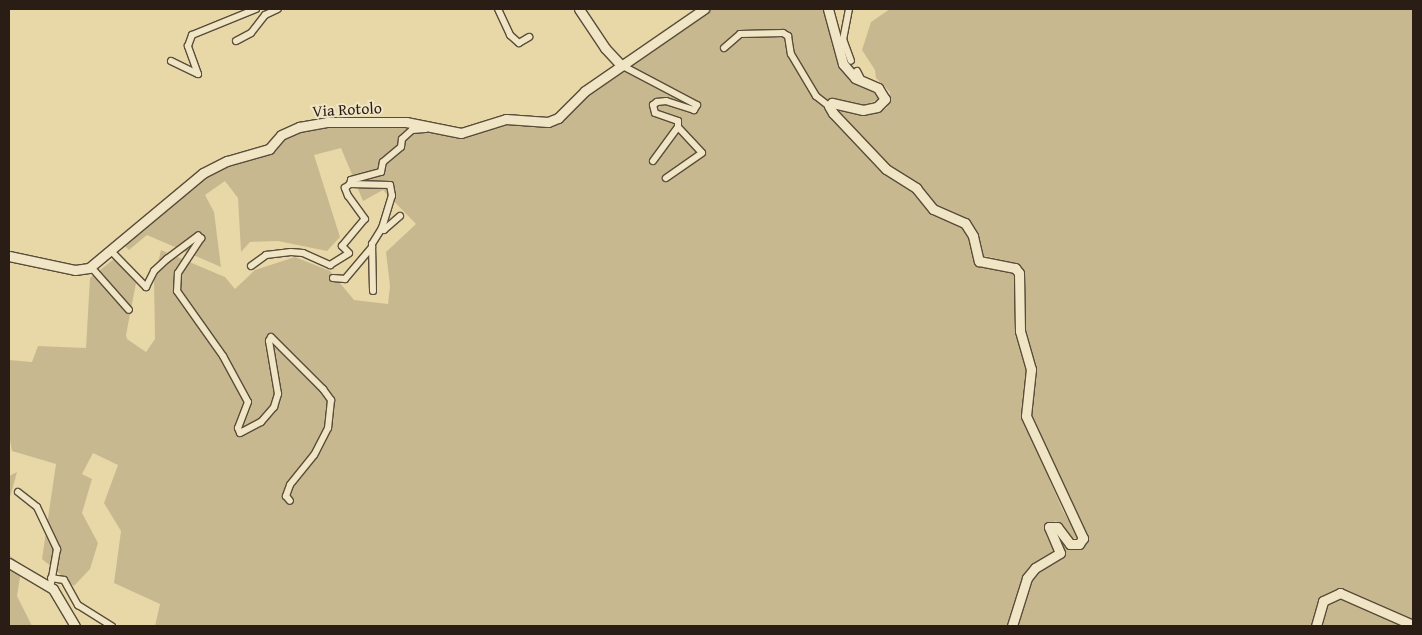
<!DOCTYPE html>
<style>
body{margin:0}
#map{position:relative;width:1422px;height:635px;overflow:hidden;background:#e8d8a8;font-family:"Gentium Book Plus",serif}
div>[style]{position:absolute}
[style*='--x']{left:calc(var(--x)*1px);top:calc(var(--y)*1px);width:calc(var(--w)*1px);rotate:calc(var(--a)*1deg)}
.green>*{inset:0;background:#c8b88f}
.roads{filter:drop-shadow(1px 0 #594c3a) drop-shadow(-1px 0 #594c3a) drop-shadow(0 1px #594c3a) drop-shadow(0 -1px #594c3a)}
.street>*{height:6px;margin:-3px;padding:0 3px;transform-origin:3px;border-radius:3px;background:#f0e6c6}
.secondary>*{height:9px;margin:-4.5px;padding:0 4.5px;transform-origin:4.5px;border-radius:4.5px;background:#f0e6c6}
span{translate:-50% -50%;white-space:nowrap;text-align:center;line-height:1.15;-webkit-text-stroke:4px #f0e6c6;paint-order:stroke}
.street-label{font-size:16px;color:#291d15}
.frame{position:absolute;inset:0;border:10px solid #291d15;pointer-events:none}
</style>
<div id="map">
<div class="green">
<div style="clip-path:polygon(711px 9px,824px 9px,840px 66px,881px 98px,863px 106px,834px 98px,827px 101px,826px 110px,888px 176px,962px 226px,969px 238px,976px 264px,1015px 274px,1016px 331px,1027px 364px,1022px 416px,1063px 511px,1078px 537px,1071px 540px,1056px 521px,1045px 525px,1047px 537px,1056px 551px,1033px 565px,1023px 576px,1007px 626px,155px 626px,160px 604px,114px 583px,121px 531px,104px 503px,118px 465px,93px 453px,82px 474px,92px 479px,82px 513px,98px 543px,90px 569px,74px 586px,42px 559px,56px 464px,12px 451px,9px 434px,9px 360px,32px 362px,38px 346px,86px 348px,90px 278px,114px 259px,136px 283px,126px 335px,127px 339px,146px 352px,155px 339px,154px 280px,161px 250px,225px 277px,235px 289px,255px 270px,295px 257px,330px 271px,354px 300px,388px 304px,390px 286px,386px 252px,416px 224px,383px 190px,363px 201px,341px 148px,314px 155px,340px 237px,327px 251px,278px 241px,250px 242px,241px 252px,238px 198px,225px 181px,205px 195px,214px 212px,221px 267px,147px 235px,129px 250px,125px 246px,169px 206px,214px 171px,271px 153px,284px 138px,300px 132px,327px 126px,406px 127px,461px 138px,507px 123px,549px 127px,560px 121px,588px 95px)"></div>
<div style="clip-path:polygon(890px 9px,1413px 9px,1413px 621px,1401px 619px,1350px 593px,1335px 591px,1325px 596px,1314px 626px,1015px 626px,1031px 576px,1065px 552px,1059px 538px,1076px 550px,1086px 542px,1088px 535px,1029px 413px,1035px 372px,1024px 330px,1014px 263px,981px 255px,966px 220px,935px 204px,912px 180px,895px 171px,834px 109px,859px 114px,876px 113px,887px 108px,890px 92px,876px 78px,875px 70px,862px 50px,871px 22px)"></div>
<div style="clip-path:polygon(17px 472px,9px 501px,9px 476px)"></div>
<div style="clip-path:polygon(9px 555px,22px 565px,17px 596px,32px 626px,9px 626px)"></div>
<div style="clip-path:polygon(1336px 596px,1406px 626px,1319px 626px,1325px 603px)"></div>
</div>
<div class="roads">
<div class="street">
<div style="--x:498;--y:9;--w:29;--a:65"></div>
<div style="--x:510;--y:35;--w:12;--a:42"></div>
<div style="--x:519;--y:43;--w:12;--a:-31"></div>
<div style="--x:849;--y:9;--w:31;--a:101"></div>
<div style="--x:843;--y:39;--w:23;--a:70"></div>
<div style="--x:236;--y:41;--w:17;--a:-28"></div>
<div style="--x:251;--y:33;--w:23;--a:-52"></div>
<div style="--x:265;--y:15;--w:14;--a:-25"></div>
<div style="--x:724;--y:48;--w:21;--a:-41"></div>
<div style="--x:740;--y:34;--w:43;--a:-1.3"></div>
<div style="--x:783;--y:33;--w:6;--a:31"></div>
<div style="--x:788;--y:36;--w:18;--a:81"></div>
<div style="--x:791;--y:54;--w:49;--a:59.2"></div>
<div style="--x:816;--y:96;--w:16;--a:38"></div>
<div style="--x:171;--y:61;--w:30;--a:26"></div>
<div style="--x:198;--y:74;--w:30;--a:-110"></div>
<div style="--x:188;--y:46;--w:12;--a:-70"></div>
<div style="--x:192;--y:35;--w:69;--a:-22.1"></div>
<div style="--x:621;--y:65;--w:86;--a:27.8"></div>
<div style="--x:697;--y:105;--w:6;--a:121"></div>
<div style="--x:694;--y:110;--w:29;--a:-162"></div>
<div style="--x:666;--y:101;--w:9;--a:174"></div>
<div style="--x:657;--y:102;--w:5;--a:143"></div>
<div style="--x:653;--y:105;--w:8;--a:76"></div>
<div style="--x:655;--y:113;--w:24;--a:19"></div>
<div style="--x:678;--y:121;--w:6;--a:90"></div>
<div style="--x:678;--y:127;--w:35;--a:47"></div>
<div style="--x:702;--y:153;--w:44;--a:145.2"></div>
<div style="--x:857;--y:71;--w:11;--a:63"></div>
<div style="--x:653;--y:161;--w:42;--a:-53.7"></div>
<div style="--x:400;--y:216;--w:21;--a:139"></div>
<div style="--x:384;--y:230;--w:3;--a:-135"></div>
<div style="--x:382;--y:228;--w:34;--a:-73"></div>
<div style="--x:392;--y:196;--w:11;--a:-100"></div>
<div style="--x:390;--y:185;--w:40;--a:-178.6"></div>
<div style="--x:350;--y:184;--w:4;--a:-76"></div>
<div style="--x:351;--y:180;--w:31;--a:-15"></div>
<div style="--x:381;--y:172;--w:10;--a:-79"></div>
<div style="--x:383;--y:162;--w:23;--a:-40"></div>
<div style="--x:401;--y:147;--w:8;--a:-83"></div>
<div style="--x:402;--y:139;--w:13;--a:-42"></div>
<div style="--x:412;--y:130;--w:13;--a:-4"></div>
<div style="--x:112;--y:252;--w:49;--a:45.8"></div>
<div style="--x:146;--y:287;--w:18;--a:-63"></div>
<div style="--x:154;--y:271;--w:18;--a:-43"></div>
<div style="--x:167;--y:259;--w:39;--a:-37"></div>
<div style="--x:198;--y:236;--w:4;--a:34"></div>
<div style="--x:201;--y:238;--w:42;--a:123.3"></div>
<div style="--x:178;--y:273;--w:18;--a:93"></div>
<div style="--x:177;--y:291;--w:80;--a:54.7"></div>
<div style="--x:223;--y:356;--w:52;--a:61.5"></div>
<div style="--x:248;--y:402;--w:28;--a:111"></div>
<div style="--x:238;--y:428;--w:5;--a:68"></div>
<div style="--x:240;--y:433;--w:24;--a:-28"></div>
<div style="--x:261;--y:422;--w:20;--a:-49"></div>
<div style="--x:274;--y:407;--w:14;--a:-73"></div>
<div style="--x:278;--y:394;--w:54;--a:-99.6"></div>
<div style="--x:269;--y:341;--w:4;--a:-63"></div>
<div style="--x:271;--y:337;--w:74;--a:45"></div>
<div style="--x:323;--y:389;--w:14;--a:54"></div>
<div style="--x:331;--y:400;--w:28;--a:96"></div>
<div style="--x:328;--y:428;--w:30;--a:117"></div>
<div style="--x:314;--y:455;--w:38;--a:129"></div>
<div style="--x:290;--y:485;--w:12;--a:110"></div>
<div style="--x:286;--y:496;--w:6;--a:51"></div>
<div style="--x:251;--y:266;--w:19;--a:-36"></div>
<div style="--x:266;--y:255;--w:25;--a:-7"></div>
<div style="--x:291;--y:252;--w:12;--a:5"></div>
<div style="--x:303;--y:253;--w:30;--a:24"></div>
<div style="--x:330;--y:265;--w:22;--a:-32"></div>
<div style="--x:349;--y:253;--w:10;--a:-135"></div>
<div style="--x:342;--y:246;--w:35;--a:-50"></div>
<div style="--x:365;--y:219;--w:29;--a:-126"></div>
<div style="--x:348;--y:196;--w:9;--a:-111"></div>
<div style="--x:345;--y:188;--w:6;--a:-39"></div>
<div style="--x:91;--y:267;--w:57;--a:48.5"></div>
<div style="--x:333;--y:278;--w:12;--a:5"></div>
<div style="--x:345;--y:279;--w:42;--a:-49.8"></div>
<div style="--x:373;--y:291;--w:47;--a:-91.2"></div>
<div style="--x:372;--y:244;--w:19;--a:-58"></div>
<div style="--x:18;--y:492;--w:24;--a:38"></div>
<div style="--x:37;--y:507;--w:47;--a:64.5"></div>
<div style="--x:57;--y:549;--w:39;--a:100"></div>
<div style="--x:51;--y:578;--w:13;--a:9"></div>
<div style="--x:64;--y:580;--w:29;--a:61"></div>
<div style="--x:78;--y:605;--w:40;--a:32"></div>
</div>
<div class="secondary">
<div style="--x:579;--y:9;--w:47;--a:56.3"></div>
<div style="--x:605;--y:48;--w:23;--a:47"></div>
<div style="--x:828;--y:9;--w:57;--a:74.7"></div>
<div style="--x:843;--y:64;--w:18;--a:49"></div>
<div style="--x:855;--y:78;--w:25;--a:23"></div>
<div style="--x:878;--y:88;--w:13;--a:58"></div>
<div style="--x:885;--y:99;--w:11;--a:135"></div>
<div style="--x:877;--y:107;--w:14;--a:168"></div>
<div style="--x:863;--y:110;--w:32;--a:-167"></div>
<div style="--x:832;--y:103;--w:4;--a:135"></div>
<div style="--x:829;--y:106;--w:8;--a:60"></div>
<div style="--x:833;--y:113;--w:77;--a:46.6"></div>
<div style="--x:886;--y:169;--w:36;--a:32"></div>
<div style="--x:916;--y:188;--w:27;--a:51"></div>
<div style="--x:933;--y:209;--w:35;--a:24"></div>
<div style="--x:965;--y:223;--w:15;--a:58"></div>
<div style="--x:973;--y:236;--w:26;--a:77"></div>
<div style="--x:979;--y:261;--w:37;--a:11"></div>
<div style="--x:1015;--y:268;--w:6;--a:51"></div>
<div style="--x:1019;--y:273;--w:58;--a:89"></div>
<div style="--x:1020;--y:331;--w:40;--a:74"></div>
<div style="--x:1031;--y:369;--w:47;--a:96.1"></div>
<div style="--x:1026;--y:416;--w:135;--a:65"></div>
<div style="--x:1083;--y:538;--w:7;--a:124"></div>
<div style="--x:1079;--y:544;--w:9;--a:180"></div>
<div style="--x:1070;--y:544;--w:21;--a:-127"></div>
<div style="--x:1057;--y:527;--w:8;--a:180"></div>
<div style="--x:1049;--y:527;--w:28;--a:67"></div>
<div style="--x:1060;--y:553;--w:29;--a:149"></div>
<div style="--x:1035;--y:568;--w:13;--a:129"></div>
<div style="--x:1027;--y:578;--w:50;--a:107.4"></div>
<div style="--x:9;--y:256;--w:67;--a:12"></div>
<div style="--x:75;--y:270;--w:14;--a:-8"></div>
<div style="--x:89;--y:268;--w:148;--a:-39.8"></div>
<div style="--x:203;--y:173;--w:27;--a:-27"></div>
<div style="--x:227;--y:161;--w:44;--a:-15.9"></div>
<div style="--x:269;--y:149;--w:18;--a:-49"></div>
<div style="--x:281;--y:135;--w:20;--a:-24"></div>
<div style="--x:299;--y:127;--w:28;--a:-10"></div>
<div style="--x:327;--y:122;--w:79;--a:0"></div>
<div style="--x:406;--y:122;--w:56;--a:11.3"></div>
<div style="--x:461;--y:133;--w:47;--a:-17.3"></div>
<div style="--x:506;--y:119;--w:42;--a:4.1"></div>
<div style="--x:548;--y:122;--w:11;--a:-22"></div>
<div style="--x:558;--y:118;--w:38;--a:-45"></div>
<div style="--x:585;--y:91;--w:145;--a:-34.6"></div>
<div style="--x:9;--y:563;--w:51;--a:30.6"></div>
<div style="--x:53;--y:589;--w:43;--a:59.3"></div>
<div style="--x:1316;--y:626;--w:26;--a:-74"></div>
<div style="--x:1323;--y:601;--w:19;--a:-25"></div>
<div style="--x:1340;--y:593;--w:80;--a:23.7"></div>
</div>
</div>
<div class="street-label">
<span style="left:347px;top:109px;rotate:-3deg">Via Rotolo</span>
</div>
<div class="frame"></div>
</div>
